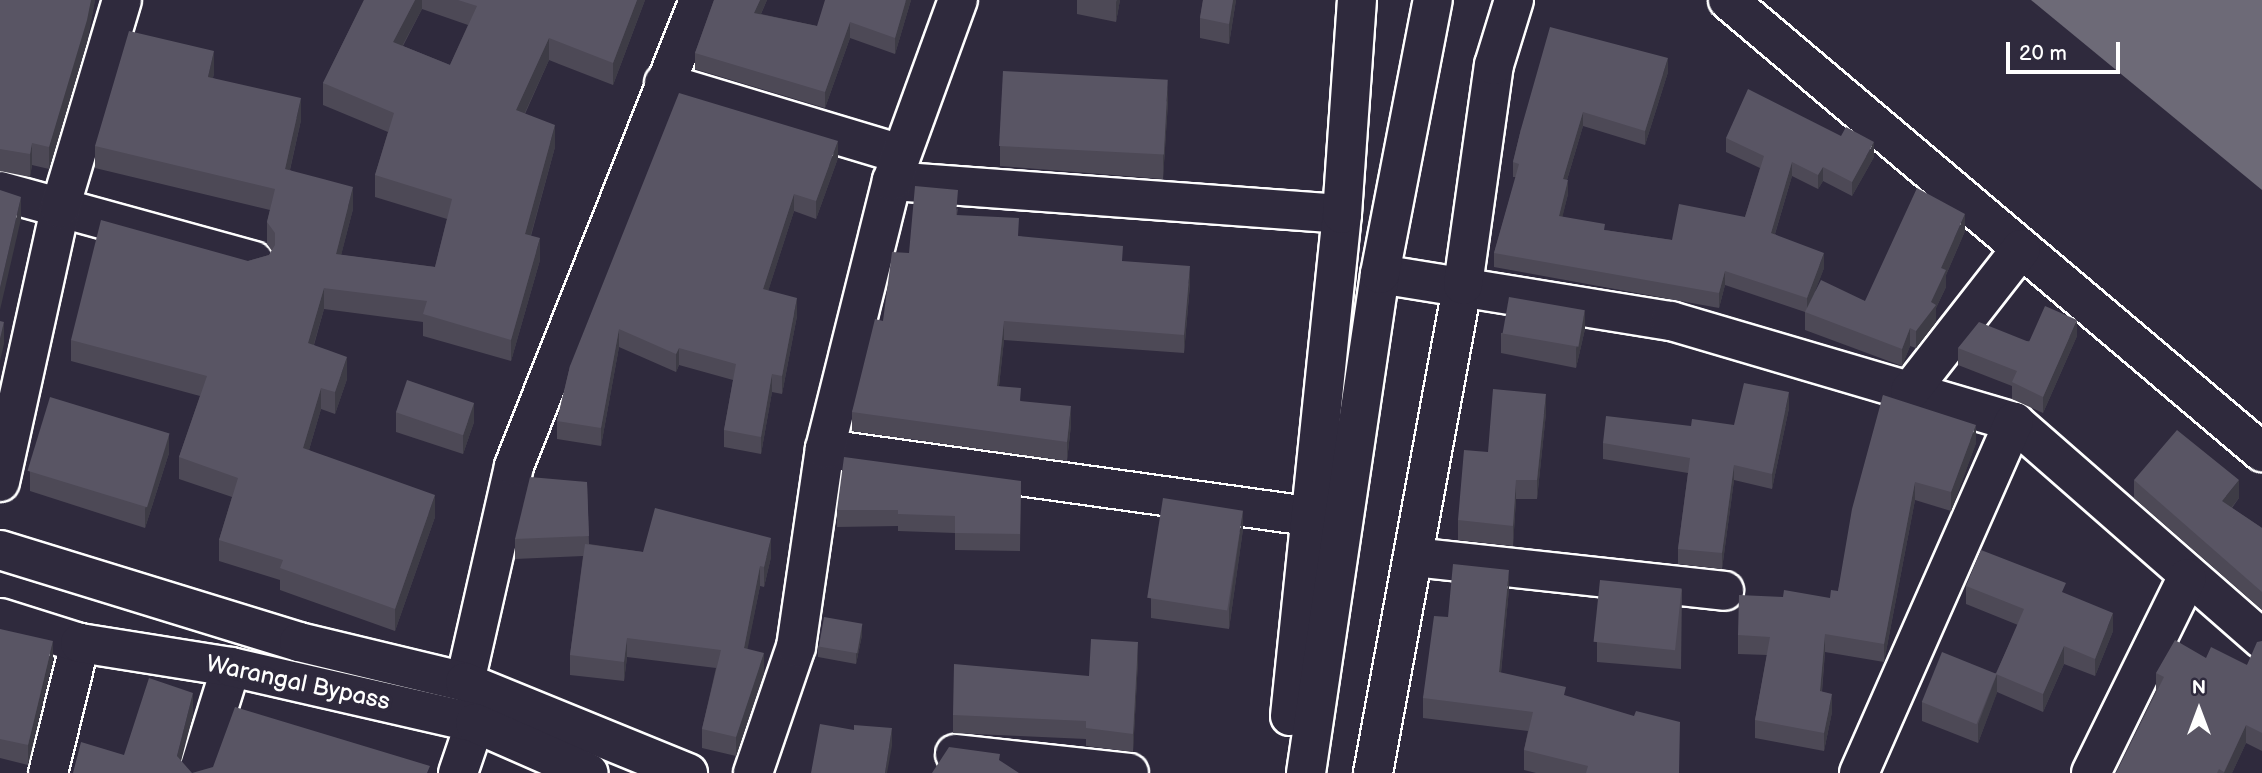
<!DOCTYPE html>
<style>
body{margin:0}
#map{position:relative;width:2262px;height:773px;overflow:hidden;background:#2f2a3d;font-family:"Balsamiq Sans",sans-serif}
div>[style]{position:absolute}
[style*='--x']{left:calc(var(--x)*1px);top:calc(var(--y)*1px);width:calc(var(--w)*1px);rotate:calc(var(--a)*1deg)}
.water>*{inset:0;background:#6d6a77}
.roads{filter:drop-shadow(2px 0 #fff) drop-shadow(-2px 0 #fff) drop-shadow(0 2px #fff) drop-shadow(0 -2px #fff)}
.street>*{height:38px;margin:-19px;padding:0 19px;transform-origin:19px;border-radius:19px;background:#2f2a3d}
.secondary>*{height:38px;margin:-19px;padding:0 19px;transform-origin:19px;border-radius:19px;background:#2f2a3d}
.wall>*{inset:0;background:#4d4956}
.shaded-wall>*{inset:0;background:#3e3c46}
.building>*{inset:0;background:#595564;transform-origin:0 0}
span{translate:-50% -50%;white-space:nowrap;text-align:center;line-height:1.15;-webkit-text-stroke:7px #2f2a3d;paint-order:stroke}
.street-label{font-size:24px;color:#fff}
.north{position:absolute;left:2164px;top:675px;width:70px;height:70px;-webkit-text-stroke:5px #2f2a3d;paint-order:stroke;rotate:0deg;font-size:19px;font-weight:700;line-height:28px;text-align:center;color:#fff}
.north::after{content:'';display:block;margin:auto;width:24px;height:32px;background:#fff;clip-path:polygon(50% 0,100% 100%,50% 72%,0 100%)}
.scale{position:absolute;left:2006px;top:42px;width:114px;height:32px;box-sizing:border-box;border:4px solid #fff;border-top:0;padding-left:9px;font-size:21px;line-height:24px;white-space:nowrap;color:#fff;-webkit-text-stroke:5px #2f2a3d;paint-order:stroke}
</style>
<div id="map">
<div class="water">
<div style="clip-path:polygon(2031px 0,2262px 0,2262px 190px)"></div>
</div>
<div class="roads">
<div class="street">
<div style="--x:1728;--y:0;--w:700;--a:40.25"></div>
<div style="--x:664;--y:83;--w:247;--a:16.7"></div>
<div style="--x:892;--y:181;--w:451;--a:4.2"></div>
<div style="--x:0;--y:191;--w:263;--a:15.4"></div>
<div style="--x:1380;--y:274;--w:295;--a:9.2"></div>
<div style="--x:1671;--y:321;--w:358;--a:16.4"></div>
<div style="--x:2014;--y:422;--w:330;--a:41.2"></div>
<div style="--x:1910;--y:391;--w:180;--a:-52"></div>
<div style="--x:825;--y:449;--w:488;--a:7.9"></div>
<div style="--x:0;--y:482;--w:280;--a:-77.6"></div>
<div style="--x:60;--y:208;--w:217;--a:-73.4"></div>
<div style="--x:1413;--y:557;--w:313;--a:6.2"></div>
<div style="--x:465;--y:682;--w:221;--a:-77.2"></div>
<div style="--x:514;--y:466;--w:501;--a:-68.35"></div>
<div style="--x:1290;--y:716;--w:505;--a:-84.09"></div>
<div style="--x:1342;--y:214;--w:215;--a:-86"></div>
<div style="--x:955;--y:754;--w:175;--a:6.2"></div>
<div style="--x:48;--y:773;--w:134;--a:-76.2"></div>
<div style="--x:198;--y:773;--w:111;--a:-72.7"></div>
<div style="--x:458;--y:773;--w:53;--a:-71.2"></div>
<div style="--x:753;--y:773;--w:133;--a:-71.2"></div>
<div style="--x:796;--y:647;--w:200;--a:-81.7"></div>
<div style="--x:825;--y:449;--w:276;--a:-76"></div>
<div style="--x:892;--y:181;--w:193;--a:-70"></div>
<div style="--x:1306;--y:773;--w:504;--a:-81.56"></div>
<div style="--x:1380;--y:274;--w:279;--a:-79.1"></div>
<div style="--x:1373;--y:773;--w:496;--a:-79.6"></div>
<div style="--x:1463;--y:285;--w:222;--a:-82"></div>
<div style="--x:1494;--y:65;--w:68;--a:-72.9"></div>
<div style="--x:1859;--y:773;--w:384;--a:-66.2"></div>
<div style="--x:2091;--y:773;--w:217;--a:-63.8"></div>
</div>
<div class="secondary">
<div style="--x:0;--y:550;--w:313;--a:17.1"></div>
<div style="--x:299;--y:642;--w:171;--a:13.5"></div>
<div style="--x:465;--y:682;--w:241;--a:22.2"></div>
<div style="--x:0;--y:618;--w:84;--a:17.4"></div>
<div style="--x:80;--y:643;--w:153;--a:9"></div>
<div style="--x:231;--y:667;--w:250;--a:12.9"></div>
<div style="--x:475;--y:723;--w:124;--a:23.7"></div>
</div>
</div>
<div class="wall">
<div style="clip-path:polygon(0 0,95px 0,87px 42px,49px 169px,32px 165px,30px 177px,0 171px)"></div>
<div style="clip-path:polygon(evenodd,364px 0,645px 0,613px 85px,549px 60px,525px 114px,555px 147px,531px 236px,540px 260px,511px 361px,423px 336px,423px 322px,324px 309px,314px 345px,347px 379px,335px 414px,321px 409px,309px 450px,435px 517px,395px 631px,280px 590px,280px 580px,219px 561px,219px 540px,232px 497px,179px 479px,179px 457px,200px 396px,71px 361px,71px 340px,248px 261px,269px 255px,272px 251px,267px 244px,267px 222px,270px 210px,95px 168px,95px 146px,214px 73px,213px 78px,301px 120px,290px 170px,353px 209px,341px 255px,435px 267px,447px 219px,375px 197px,375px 175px,388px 132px,323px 105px,323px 83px,364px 0,422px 9px,468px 25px,450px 65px,403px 46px,422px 9px)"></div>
<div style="clip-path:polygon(714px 0,767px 0,761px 14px,817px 26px,911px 0,895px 54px,850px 38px,825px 108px,695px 69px,695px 53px)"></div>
<div style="clip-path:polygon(1077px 0,1120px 0,1116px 22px,1077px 14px)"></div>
<div style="clip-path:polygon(1203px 0,1236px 0,1229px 44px,1200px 38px,1200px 18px)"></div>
<div style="clip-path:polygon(1668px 72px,1645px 145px,1583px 126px,1567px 180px,1568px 194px,1562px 217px,1605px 230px,1672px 240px,1745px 217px,1760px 168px,1726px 152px,1726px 138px,1874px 157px,1852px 196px,1823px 181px,1818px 189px,1792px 176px,1775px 234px,1824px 268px,1815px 291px,1865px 301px,1965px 231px,1946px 275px,1946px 287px,1936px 308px,1936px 322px,1916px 348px,1910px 346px,1902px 366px,1805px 330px,1805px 312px,1725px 285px,1719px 308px,1494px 267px,1494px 253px,1516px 177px,1513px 177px,1513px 162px,1521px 129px)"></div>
<div style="clip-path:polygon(1168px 101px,1163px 179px,1000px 166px,1000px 146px)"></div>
<div style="clip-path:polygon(838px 158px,816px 219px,794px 211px,768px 291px,797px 316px,782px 394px,772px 392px,761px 454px,724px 447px,724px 430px,733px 380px,679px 365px,676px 372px,619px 347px,601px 446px,557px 439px,557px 421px,570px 366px)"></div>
<div style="clip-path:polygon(958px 208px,957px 215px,1019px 236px,1123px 262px,1190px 284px,1184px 353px,1004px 340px,999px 386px,1021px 401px,1071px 425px,1067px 461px,852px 431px,852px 412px,883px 321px,909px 253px)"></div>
<div style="clip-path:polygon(1585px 329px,1576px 368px,1501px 353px,1501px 333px)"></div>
<div style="clip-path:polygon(2077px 336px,2043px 413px,2012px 399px,2012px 386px,1958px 365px,1958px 348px)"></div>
<div style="clip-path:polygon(1883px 395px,1976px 443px,1951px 511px,1915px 500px,1884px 662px,1825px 652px,1822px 692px,1832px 712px,1824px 751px,1755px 738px,1755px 720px,1767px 655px,1738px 654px,1738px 635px,1830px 598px,1838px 591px)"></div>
<div style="clip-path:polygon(1789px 408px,1772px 489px,1734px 480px,1722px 569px,1678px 564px,1678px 549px,1688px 473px,1603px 459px,1603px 443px,1691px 426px,1734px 425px)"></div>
<div style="clip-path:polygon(396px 412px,474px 422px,463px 454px,396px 432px)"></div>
<div style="clip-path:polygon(1546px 413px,1537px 499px,1516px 499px,1513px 546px,1458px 540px,1458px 520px,1488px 452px)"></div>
<div style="clip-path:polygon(169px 453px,145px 528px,30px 491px,30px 471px)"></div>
<div style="clip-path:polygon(2134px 480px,2239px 498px,2232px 508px,2262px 528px,2262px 610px,2134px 498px)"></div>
<div style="clip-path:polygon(1021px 481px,1020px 551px,955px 550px,955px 533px,898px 531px,898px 526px,837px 527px,837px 510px)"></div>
<div style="clip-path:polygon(587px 482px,589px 544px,643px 552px,771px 557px,764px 587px,760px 586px,747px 649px,764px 672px,736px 756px,702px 748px,702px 729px,716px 668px,627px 657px,624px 681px,570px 675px,570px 655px,583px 556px,515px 559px,515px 539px)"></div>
<div style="clip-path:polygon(1243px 529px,1229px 629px,1151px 618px,1151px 598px)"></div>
<div style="clip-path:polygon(1966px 586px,2066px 594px,2113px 631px,2095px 676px,2064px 664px,2043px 712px,1997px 692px,1978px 743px,1922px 721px,1922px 702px,1996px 673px,2018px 625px,1966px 604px)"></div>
<div style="clip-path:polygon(1509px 589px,1501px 673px,1566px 696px,1679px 773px,1536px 773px,1524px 770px,1524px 750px,1528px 731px,1423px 718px,1423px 698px,1448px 617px)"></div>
<div style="clip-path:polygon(1682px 589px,1681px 669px,1597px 662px,1597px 642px)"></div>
<div style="clip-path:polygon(0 629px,53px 660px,28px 765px,0 758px)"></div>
<div style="clip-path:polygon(862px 635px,856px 664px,818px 657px,818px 646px)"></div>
<div style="clip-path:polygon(2262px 641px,2262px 751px,2246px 743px,2232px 773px,2116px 773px,2156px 691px,2156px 673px,2206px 658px,2247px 665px)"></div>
<div style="clip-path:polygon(1138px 660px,1133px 752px,1086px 746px,1086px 739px,953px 733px,953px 715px,1089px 676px)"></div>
</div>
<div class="shaded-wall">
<div style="clip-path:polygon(91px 0,95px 0,87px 42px,49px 169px,49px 147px)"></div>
<div style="clip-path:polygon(415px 0,422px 0,422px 9px,393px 63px,393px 42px)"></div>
<div style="clip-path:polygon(637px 0,645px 0,613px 85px,613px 63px)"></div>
<div style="clip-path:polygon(760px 0,767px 0,754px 29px,754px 13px)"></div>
<div style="clip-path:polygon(906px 0,911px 0,895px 54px,895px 38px)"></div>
<div style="clip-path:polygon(1117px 0,1120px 0,1116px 22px,1116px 2px)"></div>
<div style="clip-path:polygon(1233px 0,1236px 0,1229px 44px,1229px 24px)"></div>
<div style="clip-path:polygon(850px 22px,850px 38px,825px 108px,825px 92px)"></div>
<div style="clip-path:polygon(549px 38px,549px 60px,516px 132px,516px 110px)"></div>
<div style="clip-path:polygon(214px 51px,214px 73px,208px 98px,208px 77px)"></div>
<div style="clip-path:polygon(1668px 58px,1668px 72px,1645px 145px,1645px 131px)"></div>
<div style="clip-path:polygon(1168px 81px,1168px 101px,1163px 179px,1163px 159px)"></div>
<div style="clip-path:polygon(301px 98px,301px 120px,285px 191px,285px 169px)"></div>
<div style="clip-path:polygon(1583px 112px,1583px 126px,1563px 193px,1563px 179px)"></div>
<div style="clip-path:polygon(555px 125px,555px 147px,525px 256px,525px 234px)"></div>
<div style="clip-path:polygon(838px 141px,838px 158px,816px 219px,816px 201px)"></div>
<div style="clip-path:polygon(1874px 142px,1874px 157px,1852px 196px,1852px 182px)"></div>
<div style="clip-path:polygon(32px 143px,32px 165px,30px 177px,30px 154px)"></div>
<div style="clip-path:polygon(1792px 162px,1792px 176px,1771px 247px,1771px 233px)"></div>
<div style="clip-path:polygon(1823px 167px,1823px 181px,1818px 189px,1818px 175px)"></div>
<div style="clip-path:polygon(1568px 180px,1568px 194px,1559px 231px,1559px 216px)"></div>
<div style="clip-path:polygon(353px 187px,353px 209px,336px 275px,336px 254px)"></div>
<div style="clip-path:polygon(794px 194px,794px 211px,763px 307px,763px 289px)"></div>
<div style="clip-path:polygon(21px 197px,21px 219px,0 310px,0 288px)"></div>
<div style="clip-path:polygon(1965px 214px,1965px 231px,1946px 275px,1946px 287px,1936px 308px,1936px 322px,1916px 348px,1916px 331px,1941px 268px)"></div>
<div style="clip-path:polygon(540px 238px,540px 260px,511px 361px,511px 340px)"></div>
<div style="clip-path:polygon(1824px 253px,1824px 268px,1807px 313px,1807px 298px)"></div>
<div style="clip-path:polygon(1190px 266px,1190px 284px,1184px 353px,1184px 335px)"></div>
<div style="clip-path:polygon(1725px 271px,1725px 285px,1719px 308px,1719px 293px)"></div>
<div style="clip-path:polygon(324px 288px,324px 309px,308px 364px,308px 343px)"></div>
<div style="clip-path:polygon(797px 298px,797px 316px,782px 394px,782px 376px)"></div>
<div style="clip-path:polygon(1585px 310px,1585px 329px,1576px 368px,1576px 349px)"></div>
<div style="clip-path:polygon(2077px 320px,2077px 336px,2043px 413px,2043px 397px)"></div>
<div style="clip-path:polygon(1004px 321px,1004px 340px,997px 404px,997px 386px)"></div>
<div style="clip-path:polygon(4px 322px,4px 344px,0 361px,0 339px)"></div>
<div style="clip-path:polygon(1910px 328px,1910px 346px,1902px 366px,1902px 349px)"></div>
<div style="clip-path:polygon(619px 329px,619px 347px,601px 446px,601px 428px)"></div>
<div style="clip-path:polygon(679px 348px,679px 365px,676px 372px,676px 354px)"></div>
<div style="clip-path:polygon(347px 357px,347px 379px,335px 414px,335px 392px)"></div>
<div style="clip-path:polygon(772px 374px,772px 392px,761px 454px,761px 437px)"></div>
<div style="clip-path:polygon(321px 388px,321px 409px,303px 470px,303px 448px)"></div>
<div style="clip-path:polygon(1789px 392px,1789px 408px,1772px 489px,1772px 474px)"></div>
<div style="clip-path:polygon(1546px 394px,1546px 413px,1537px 499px,1537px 480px)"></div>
<div style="clip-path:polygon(474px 403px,474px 422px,463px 454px,463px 435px)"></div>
<div style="clip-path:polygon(1071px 406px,1071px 425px,1067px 461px,1067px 442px)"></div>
<div style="clip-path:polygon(1976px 425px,1976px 443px,1951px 511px,1951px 492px)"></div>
<div style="clip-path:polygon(169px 434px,169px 453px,145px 528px,145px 509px)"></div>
<div style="clip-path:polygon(1734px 465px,1734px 480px,1722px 569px,1722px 553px)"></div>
<div style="clip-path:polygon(1516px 480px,1516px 499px,1513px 546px,1513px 526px)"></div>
<div style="clip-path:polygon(2239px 480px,2239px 498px,2222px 519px,2222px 501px)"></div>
<div style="clip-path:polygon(1915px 482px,1915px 500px,1884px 662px,1884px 644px)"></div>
<div style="clip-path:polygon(435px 495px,435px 517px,395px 631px,395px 609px)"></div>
<div style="clip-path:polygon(1243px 510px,1243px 529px,1229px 629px,1229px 609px)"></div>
<div style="clip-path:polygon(771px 538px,771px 557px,764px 587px,764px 567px)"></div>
<div style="clip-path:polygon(760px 566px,760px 586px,744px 667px,744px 648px)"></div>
<div style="clip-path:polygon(1509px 570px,1509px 589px,1499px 692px,1499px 672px)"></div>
<div style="clip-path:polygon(2113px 613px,2113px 631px,2095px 676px,2095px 659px)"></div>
<div style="clip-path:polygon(862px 624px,862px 635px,856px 664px,856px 654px)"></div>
<div style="clip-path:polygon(1825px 634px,1825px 652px,1820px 710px,1820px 691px)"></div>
<div style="clip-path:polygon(627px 638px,627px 657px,624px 681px,624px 662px)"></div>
<div style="clip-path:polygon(53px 641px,53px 660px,28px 765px,28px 745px)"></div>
<div style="clip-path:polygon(1138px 642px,1138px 660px,1133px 752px,1133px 734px)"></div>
<div style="clip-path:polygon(2064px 646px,2064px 664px,2043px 712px,2043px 694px)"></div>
<div style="clip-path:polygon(764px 653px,764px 672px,736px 756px,736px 737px)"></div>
<div style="clip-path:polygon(1997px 674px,1997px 693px,1978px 743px,1978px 724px)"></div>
<div style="clip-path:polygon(193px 693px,193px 715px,178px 773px,177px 756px)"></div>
<div style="clip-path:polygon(1832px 694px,1832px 712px,1824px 751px,1824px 733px)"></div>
<div style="clip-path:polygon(2246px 725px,2246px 743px,2232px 773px,2224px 773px)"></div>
<div style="clip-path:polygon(892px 728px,892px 746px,887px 773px,885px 773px)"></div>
</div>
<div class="building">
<div style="clip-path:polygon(0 0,91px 0,87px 20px,49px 147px,32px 143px,30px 154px,0 149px)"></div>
<div style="clip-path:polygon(364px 0,415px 0,393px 42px,450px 65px,477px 6px,458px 0,637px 0,613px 63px,549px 38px,516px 110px,555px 125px,525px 234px,540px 238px,511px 340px,423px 314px,427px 301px,324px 288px,308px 343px,347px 357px,335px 392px,321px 388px,303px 448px,435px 495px,395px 609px,280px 568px,283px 560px,219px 540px,238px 478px,179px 457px,207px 376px,71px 340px,101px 220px,248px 261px,269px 255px,275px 245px,275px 233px,267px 222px,275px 189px,95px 146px,129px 31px,214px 51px,208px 77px,301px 98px,285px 169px,353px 187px,336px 254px,435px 267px,452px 199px,375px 175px,394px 113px,323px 83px)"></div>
<div style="clip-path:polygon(714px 0,760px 0,754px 13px,817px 26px,825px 0,906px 0,895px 38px,850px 22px,825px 92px,695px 53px)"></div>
<div style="clip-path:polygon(1203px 0,1233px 0,1229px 24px,1200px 18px)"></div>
<div style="clip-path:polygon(1550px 27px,1668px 58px,1645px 131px,1583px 112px,1563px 179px,1568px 180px,1559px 216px,1605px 224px,1604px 230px,1672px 240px,1679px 204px,1745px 217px,1764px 156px,1726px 138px,1748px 89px,1841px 136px,1846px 127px,1874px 142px,1852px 182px,1823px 167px,1818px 175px,1792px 162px,1771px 233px,1824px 253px,1807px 298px,1725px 271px,1719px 293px,1494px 253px,1519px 164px,1513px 162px,1521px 129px)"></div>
<div style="left:1003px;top:71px;width:165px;height:75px;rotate:3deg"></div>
<div style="clip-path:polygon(679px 93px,838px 141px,816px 201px,794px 194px,763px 289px,797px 298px,782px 376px,772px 374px,761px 437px,724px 430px,736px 364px,679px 348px,676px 354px,619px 329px,601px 428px,557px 421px,570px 366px)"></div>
<div style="clip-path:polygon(915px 186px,958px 190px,956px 215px,1019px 218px,1018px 236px,1123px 246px,1122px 261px,1190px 266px,1184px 335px,1004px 321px,997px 386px,1021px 388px,1020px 401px,1071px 406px,1067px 442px,852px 412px,875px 319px,883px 321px,892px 252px,909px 253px)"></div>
<div style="clip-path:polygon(1917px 188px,1965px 214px,1941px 268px,1946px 270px,1931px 302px,1936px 305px,1916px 331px,1910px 328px,1902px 349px,1805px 312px,1821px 280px,1865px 301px)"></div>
<div style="clip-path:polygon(0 190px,21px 197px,0 288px)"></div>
<div style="left:1509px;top:297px;width:77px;height:37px;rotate:10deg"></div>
<div style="clip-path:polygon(2045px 306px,2077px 320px,2043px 397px,2012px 382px,2017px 371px,1958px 348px,1979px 322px,2029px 342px)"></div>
<div style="clip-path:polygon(0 321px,4px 322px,0 339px)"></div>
<div style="left:407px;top:380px;width:71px;height:34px;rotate:19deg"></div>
<div style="clip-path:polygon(1744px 383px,1789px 392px,1772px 474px,1734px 465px,1722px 553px,1678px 549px,1690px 458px,1603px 443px,1606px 416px,1691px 426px,1692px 419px,1734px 425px)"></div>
<div style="clip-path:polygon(1493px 389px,1546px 394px,1537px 480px,1516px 480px,1513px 526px,1458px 520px,1464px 450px,1488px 452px)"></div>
<div style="clip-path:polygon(1883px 395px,1976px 425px,1951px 492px,1915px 482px,1884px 644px,1825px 634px,1820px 691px,1832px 694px,1824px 733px,1755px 720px,1770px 637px,1738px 635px,1739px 595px,1783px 597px,1784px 590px,1830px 598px,1831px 590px,1838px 591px,1852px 509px)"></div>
<div style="left:50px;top:397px;width:125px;height:77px;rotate:17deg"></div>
<div style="clip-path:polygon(2177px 430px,2239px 480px,2222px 501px,2262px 528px,2262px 592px,2134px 480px)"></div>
<div style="clip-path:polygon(844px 457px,1021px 481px,1020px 534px,955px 533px,955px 516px,898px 514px,898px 510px,837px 510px)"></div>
<div style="clip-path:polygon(530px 477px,587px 482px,589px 536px,515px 539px)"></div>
<div style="left:1163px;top:498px;width:81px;height:101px;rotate:9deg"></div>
<div style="clip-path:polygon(655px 508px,771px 538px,764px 567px,760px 566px,744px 648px,764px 653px,736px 737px,702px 729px,721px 650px,627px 638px,624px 662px,570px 655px,585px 544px,643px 552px)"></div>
<div style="clip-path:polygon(1981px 550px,2066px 583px,2062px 592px,2113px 613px,2095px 659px,2064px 646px,2043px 694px,1996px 674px,2024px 609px,1966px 586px)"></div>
<div style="clip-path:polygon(1453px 564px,1509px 570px,1499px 672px,1566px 687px,1564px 695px,1634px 716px,1636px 711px,1680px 722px,1679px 773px,1586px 773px,1588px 766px,1524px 750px,1533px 712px,1423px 698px,1434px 616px,1448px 617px)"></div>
<div style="left:1600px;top:580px;width:82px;height:62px;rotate:6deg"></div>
<div style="left:824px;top:617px;width:39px;height:30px;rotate:10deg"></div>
<div style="clip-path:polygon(0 629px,53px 641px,28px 745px,0 739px)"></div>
<div style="clip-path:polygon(1091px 639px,1138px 642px,1133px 734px,1086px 728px,1086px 721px,953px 715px,954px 664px,1089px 676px)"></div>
<div style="clip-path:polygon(2175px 640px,2206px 658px,2211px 647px,2247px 665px,2257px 642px,2262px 641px,2262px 733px,2246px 725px,2224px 772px,2219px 769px,2217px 773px,2116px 773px,2164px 677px,2156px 673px)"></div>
<div style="left:1942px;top:652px;width:59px;height:54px;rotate:22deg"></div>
<div style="clip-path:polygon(149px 678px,193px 693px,177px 756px,192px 773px,213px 767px,235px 707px,430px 766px,427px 773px,73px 773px,81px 742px,124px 755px)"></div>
<div style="clip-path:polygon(820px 724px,854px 730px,854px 725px,892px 728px,885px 773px,811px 773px)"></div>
<div style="clip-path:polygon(949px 747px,1000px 754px,999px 760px,1019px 773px,932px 773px)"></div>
</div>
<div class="street-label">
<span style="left:298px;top:683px;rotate:12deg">Warangal Bypass</span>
</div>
<div class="north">N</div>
<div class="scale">20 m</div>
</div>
